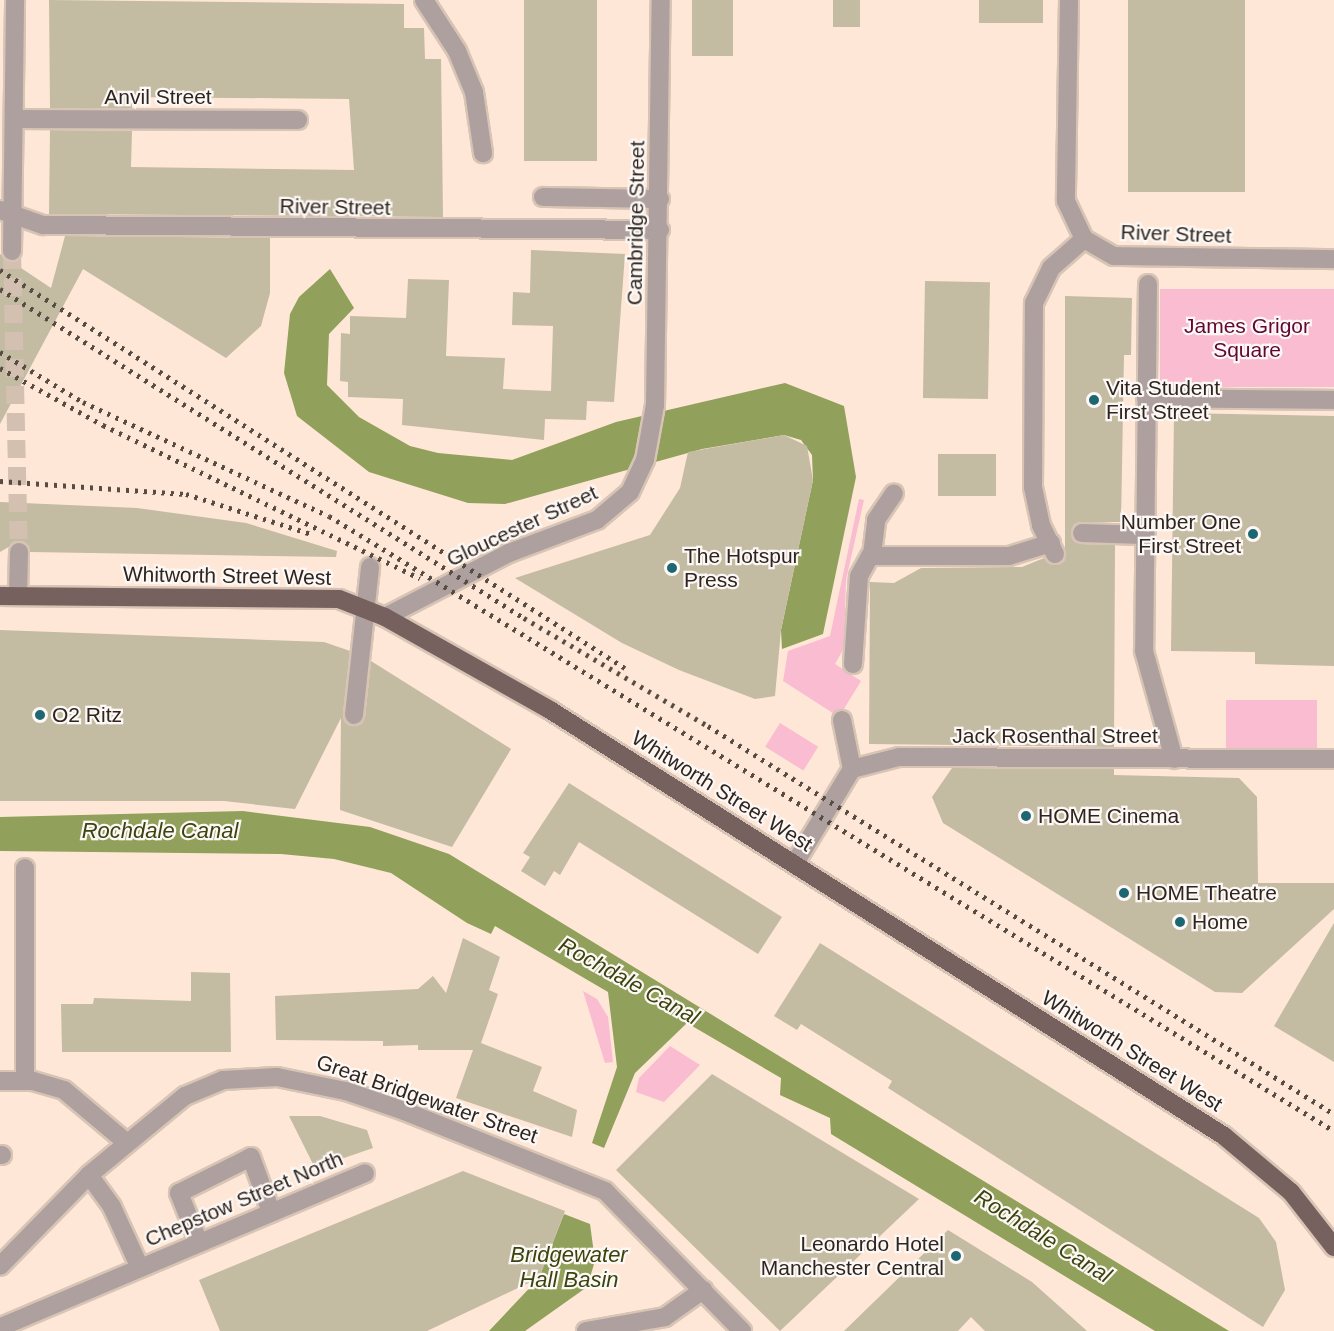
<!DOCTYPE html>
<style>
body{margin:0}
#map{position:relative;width:1334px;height:1331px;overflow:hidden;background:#fee7d6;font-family:Arial,sans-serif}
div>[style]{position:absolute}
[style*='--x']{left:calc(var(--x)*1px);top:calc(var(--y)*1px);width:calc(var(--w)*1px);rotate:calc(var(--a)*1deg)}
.green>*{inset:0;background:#f9bcd0;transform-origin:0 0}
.water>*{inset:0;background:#91a05b}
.building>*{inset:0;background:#c4bba3;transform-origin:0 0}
.minor-tunnel>*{height:18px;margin-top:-9px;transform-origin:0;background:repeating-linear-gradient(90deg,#d4c0b1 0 18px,transparent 0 27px)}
.roads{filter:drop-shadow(2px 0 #d8c4b5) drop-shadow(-2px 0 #d8c4b5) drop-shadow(0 2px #d8c4b5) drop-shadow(0 -2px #d8c4b5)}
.minor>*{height:18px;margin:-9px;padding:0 9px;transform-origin:9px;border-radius:9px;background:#ada09e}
.major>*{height:18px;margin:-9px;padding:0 9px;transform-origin:9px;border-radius:9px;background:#77615e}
.rail>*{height:4.5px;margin-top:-2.25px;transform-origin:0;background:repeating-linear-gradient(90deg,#574c44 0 3px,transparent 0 9px)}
.dots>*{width:16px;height:16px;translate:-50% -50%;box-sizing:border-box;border:3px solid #fdf8f5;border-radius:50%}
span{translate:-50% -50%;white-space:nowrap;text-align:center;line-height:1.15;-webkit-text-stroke:4.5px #fdf8f5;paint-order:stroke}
.street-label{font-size:21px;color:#2d251f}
.park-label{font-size:21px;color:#610734}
.poi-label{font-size:21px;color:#2d251f}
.left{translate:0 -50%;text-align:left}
.right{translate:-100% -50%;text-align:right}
.water-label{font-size:22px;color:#3a440f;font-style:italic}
</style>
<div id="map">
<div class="green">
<div style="left:1160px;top:289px;width:174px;height:98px"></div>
<div style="clip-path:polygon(859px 499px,864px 500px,846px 580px,844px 648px,835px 664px,861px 681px,839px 717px,783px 681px,788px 651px,830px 636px)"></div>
<div style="left:1226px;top:700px;width:91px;height:51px"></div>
<div style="left:780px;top:723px;width:45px;height:28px;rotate:32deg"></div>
<div style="clip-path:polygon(583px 991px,597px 999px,608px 1017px,613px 1062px,605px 1063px)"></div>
<div style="clip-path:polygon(670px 1046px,700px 1065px,664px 1102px,636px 1092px,639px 1078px)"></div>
</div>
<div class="water">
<div style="clip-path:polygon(330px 269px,354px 308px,329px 334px,327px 385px,359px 417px,410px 446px,438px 453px,512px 460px,616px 422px,785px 383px,844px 406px,856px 477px,823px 634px,782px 649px,781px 630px,813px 480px,812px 455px,801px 440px,784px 435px,702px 449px,505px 504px,468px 503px,369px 472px,297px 416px,284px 373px,290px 314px,299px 297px)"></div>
<div style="clip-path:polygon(243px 811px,370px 827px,449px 854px,1229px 1331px,1155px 1331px,831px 1134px,830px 1118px,780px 1095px,781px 1078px,687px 1023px,635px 1073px,604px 1148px,592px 1143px,617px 1067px,608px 992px,495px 926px,491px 934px,467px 923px,391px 873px,334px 859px,281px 854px,0 851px,0 817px)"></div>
<div style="clip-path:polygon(564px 1214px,590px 1224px,595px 1261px,587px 1287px,525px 1331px,489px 1331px,539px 1278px)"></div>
</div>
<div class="building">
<div style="clip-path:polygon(49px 0,404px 4px,404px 28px,424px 28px,425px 59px,441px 59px,443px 217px,49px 214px,50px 130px,132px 131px,131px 167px,354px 170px,349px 99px,132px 97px,132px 108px,50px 108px)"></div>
<div style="left:524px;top:0;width:73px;height:161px"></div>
<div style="left:692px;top:0;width:41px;height:56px"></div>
<div style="left:833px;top:0;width:27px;height:27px"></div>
<div style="left:979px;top:0;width:64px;height:23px"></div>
<div style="left:1128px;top:0;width:117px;height:192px"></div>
<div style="clip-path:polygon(65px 236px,270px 238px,270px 293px,261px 326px,226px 358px,83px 269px,0 424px,0 254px,51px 288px)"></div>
<div style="clip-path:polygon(531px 250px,625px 254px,614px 402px,587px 401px,586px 420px,545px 419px,544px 440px,402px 425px,403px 399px,348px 397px,348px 382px,340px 381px,341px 333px,350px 334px,350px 316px,406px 318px,408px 279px,449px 280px,446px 356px,505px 358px,503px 389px,551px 391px,553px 326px,512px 325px,513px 292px,530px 293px)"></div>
<div style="left:925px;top:281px;width:65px;height:117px;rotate:1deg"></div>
<div style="clip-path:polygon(1065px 296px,1132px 298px,1131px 355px,1124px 355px,1121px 522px,1082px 522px,1071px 532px,1081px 544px,1115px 545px,1114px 747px,869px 744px,870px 582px,894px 583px,921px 568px,1022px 567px,1044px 558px,1055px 565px,1065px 560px)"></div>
<div style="clip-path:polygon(1174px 413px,1334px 416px,1334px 666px,1255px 664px,1255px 652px,1171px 651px)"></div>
<div style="clip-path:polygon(784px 435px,807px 446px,813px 480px,781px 630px,775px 696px,755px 699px,679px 670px,622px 643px,515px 578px,650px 535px,680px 488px,688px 452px)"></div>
<div style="left:938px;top:454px;width:58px;height:42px"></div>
<div style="clip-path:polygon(0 502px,137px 508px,246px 523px,337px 551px,336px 557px,30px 552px,19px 541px,0 552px)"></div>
<div style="clip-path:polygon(0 630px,324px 642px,350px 651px,343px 714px,348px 724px,358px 725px,365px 717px,371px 661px,511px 749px,452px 847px,340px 810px,341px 718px,295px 809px,224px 801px,0 801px)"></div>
<div style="clip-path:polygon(952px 768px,1114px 769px,1114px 775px,1239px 778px,1257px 797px,1258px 883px,1334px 883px,1334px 909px,1242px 993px,1215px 992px,943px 823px,932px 797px)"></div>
<div style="clip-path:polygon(569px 783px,782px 917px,758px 954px,579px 842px,560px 875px,554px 871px,545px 886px,521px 871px,530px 857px,523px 853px)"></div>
<div style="clip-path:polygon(1334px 923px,1334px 1062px,1274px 1026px)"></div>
<div style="clip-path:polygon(463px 938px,500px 957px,489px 990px,498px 994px,481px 1043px,542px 1067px,533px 1091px,577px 1110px,572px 1137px,456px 1098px,473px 1050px,418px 1050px,418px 1045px,383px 1046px,383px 1041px,276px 1040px,275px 996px,418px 989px,433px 976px,446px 993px)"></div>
<div style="clip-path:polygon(820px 943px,1259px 1218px,1276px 1242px,1285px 1290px,1263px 1327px,888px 1088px,892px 1081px,801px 1024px,797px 1030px,774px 1016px)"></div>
<div style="clip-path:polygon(191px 972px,230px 973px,231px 1052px,62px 1052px,61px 1004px,93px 1004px,94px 998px,191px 1001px)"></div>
<div style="clip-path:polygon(712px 1074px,919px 1199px,780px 1331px,616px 1170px)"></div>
<div style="clip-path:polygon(289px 1116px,320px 1116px,367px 1130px,373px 1148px,315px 1168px)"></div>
<div style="clip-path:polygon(463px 1171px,565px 1211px,539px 1278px,427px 1331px,220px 1331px,199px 1280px)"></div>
<div style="clip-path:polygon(948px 1230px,1032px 1282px,1087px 1331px,985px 1331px,971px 1317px,958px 1331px,844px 1331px)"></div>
</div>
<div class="minor-tunnel">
<div style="--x:12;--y:251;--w:301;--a:88.7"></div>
</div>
<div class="roads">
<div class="minor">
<div style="--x:424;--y:0;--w:61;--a:57.1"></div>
<div style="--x:457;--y:51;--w:44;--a:67.5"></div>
<div style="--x:474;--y:92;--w:62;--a:81.6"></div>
<div style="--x:1069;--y:0;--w:201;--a:90.9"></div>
<div style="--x:1066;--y:201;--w:42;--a:64.7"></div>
<div style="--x:1084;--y:239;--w:34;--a:30"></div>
<div style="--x:1114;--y:256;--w:220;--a:0.8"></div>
<div style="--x:17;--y:119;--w:281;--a:0.2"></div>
<div style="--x:543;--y:197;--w:117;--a:1"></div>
<div style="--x:0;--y:210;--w:46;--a:19.2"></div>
<div style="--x:43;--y:225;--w:617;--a:0.46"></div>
<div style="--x:12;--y:251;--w:251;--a:-89.3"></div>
<div style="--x:1148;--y:284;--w:367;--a:90.6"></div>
<div style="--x:1144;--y:651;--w:112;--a:74.5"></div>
<div style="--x:1146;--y:398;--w:188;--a:0.6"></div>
<div style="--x:1082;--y:533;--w:62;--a:1.8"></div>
<div style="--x:1055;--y:554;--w:32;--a:-116"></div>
<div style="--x:1041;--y:525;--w:39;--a:-102"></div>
<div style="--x:1033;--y:487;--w:184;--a:-89.7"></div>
<div style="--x:1034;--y:303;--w:39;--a:-64"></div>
<div style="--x:1051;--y:268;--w:44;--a:-41.3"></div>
<div style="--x:872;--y:555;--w:35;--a:-83"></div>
<div style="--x:876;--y:520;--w:32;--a:-56"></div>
<div style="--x:18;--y:596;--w:44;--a:-88.7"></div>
<div style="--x:385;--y:617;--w:140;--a:-27.3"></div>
<div style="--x:509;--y:553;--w:94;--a:-20.6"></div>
<div style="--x:597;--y:520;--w:43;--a:-40.3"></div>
<div style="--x:630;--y:492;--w:35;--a:-65"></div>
<div style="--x:645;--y:460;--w:56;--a:-79.7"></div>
<div style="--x:655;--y:405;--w:405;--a:-89.2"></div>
<div style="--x:853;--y:664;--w:88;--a:-86.1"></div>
<div style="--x:859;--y:576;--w:23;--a:-61"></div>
<div style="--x:870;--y:556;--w:139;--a:0"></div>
<div style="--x:1009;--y:556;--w:44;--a:-17.2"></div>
<div style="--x:354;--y:715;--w:149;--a:-83.8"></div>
<div style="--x:842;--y:720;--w:50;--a:78.5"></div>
<div style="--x:795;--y:863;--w:110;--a:-58.8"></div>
<div style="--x:852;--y:769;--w:49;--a:-14.3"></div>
<div style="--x:899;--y:757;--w:435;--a:0.3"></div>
<div style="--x:25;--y:868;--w:213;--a:90"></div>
<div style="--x:0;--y:1081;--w:33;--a:0"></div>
<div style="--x:33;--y:1081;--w:32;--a:16"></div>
<div style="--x:64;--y:1090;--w:81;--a:40"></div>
<div style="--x:0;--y:1155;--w:2;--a:0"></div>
<div style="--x:89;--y:1175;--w:39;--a:54"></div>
<div style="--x:112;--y:1207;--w:67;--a:65.3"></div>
<div style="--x:199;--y:1243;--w:54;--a:-111.8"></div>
<div style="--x:179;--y:1193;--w:80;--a:-26.6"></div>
<div style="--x:251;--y:1157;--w:59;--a:70"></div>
<div style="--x:0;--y:1266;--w:127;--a:-45.6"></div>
<div style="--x:89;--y:1175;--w:124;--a:-39.5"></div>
<div style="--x:185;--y:1096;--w:41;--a:-22.8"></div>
<div style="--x:223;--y:1080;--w:54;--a:-3.2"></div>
<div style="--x:277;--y:1077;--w:70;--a:11.5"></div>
<div style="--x:346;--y:1091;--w:61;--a:19"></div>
<div style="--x:404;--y:1111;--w:216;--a:21.7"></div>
<div style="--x:605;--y:1191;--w:196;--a:45.6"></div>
<div style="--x:1;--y:1327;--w:395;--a:-22.9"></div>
<div style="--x:586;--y:1331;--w:80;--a:-10"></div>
<div style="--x:665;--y:1317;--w:47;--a:-35.4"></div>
</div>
<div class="major">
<div style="--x:0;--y:596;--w:339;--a:0.5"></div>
<div style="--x:339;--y:599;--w:49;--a:21.4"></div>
<div style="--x:385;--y:617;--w:189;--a:29.4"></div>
<div style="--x:550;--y:710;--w:797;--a:32.29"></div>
<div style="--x:1224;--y:1136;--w:87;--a:39.9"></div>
<div style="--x:1291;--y:1192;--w:70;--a:52"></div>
</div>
</div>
<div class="rail">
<div style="--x:0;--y:270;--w:741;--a:32.49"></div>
<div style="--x:0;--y:289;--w:619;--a:32.12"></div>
<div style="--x:524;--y:618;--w:213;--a:30.4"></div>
<div style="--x:708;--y:726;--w:736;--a:31.79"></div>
<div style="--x:0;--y:352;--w:97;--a:31.1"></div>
<div style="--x:83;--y:402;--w:271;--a:24.9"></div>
<div style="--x:329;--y:516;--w:1178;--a:31.46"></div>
<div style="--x:0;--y:368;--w:118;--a:29"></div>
<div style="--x:103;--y:425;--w:352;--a:25.8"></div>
<div style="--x:0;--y:481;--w:186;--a:4"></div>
<div style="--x:186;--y:494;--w:131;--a:17.7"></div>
</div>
<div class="dots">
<div style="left:1094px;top:400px;background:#1c6772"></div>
<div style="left:1253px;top:534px;background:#1c6772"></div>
<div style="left:672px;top:568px;background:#1c6772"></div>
<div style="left:40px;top:715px;background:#1c6772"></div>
<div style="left:1026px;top:816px;background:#1c6772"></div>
<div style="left:1124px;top:893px;background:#1c6772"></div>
<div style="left:1180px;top:922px;background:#1c6772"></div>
<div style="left:956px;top:1256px;background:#1c6772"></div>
</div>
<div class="street-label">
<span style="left:158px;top:97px">Anvil Street</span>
<span style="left:335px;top:207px;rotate:1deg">River Street</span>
<span style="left:636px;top:223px;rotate:-89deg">Cambridge Street</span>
<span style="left:1176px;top:234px;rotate:2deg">River Street</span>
<span style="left:522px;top:526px;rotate:-25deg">Gloucester Street</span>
<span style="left:227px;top:576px;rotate:1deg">Whitworth Street West</span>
<span style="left:1055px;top:736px">Jack Rosenthal Street</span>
<span style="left:722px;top:791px;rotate:32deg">Whitworth Street West</span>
<span style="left:1132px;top:1051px;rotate:32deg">Whitworth Street West</span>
<span style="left:427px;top:1099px;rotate:19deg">Great Bridgewater Street</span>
<span style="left:244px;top:1199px;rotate:-23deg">Chepstow Street North</span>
</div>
<div class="park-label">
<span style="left:1247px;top:338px">James Grigor<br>Square</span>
</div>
<div class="poi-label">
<span class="left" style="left:1106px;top:400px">Vita Student<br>First Street</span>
<span class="right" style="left:1241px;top:534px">Number One<br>First Street</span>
<span class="left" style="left:684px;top:568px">The Hotspur<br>Press</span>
<span class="left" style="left:52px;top:715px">O2 Ritz</span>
<span class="left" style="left:1038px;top:816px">HOME Cinema</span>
<span class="left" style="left:1136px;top:893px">HOME Theatre</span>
<span class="left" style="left:1192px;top:922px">Home</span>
<span class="right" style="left:944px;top:1256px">Leonardo Hotel<br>Manchester Central</span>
</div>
<div class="water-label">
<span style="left:160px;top:831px">Rochdale Canal</span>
<span style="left:629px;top:981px;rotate:29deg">Rochdale Canal</span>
<span style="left:1043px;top:1236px;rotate:32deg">Rochdale Canal</span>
<span style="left:569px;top:1267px">Bridgewater<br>Hall Basin</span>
</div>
</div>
